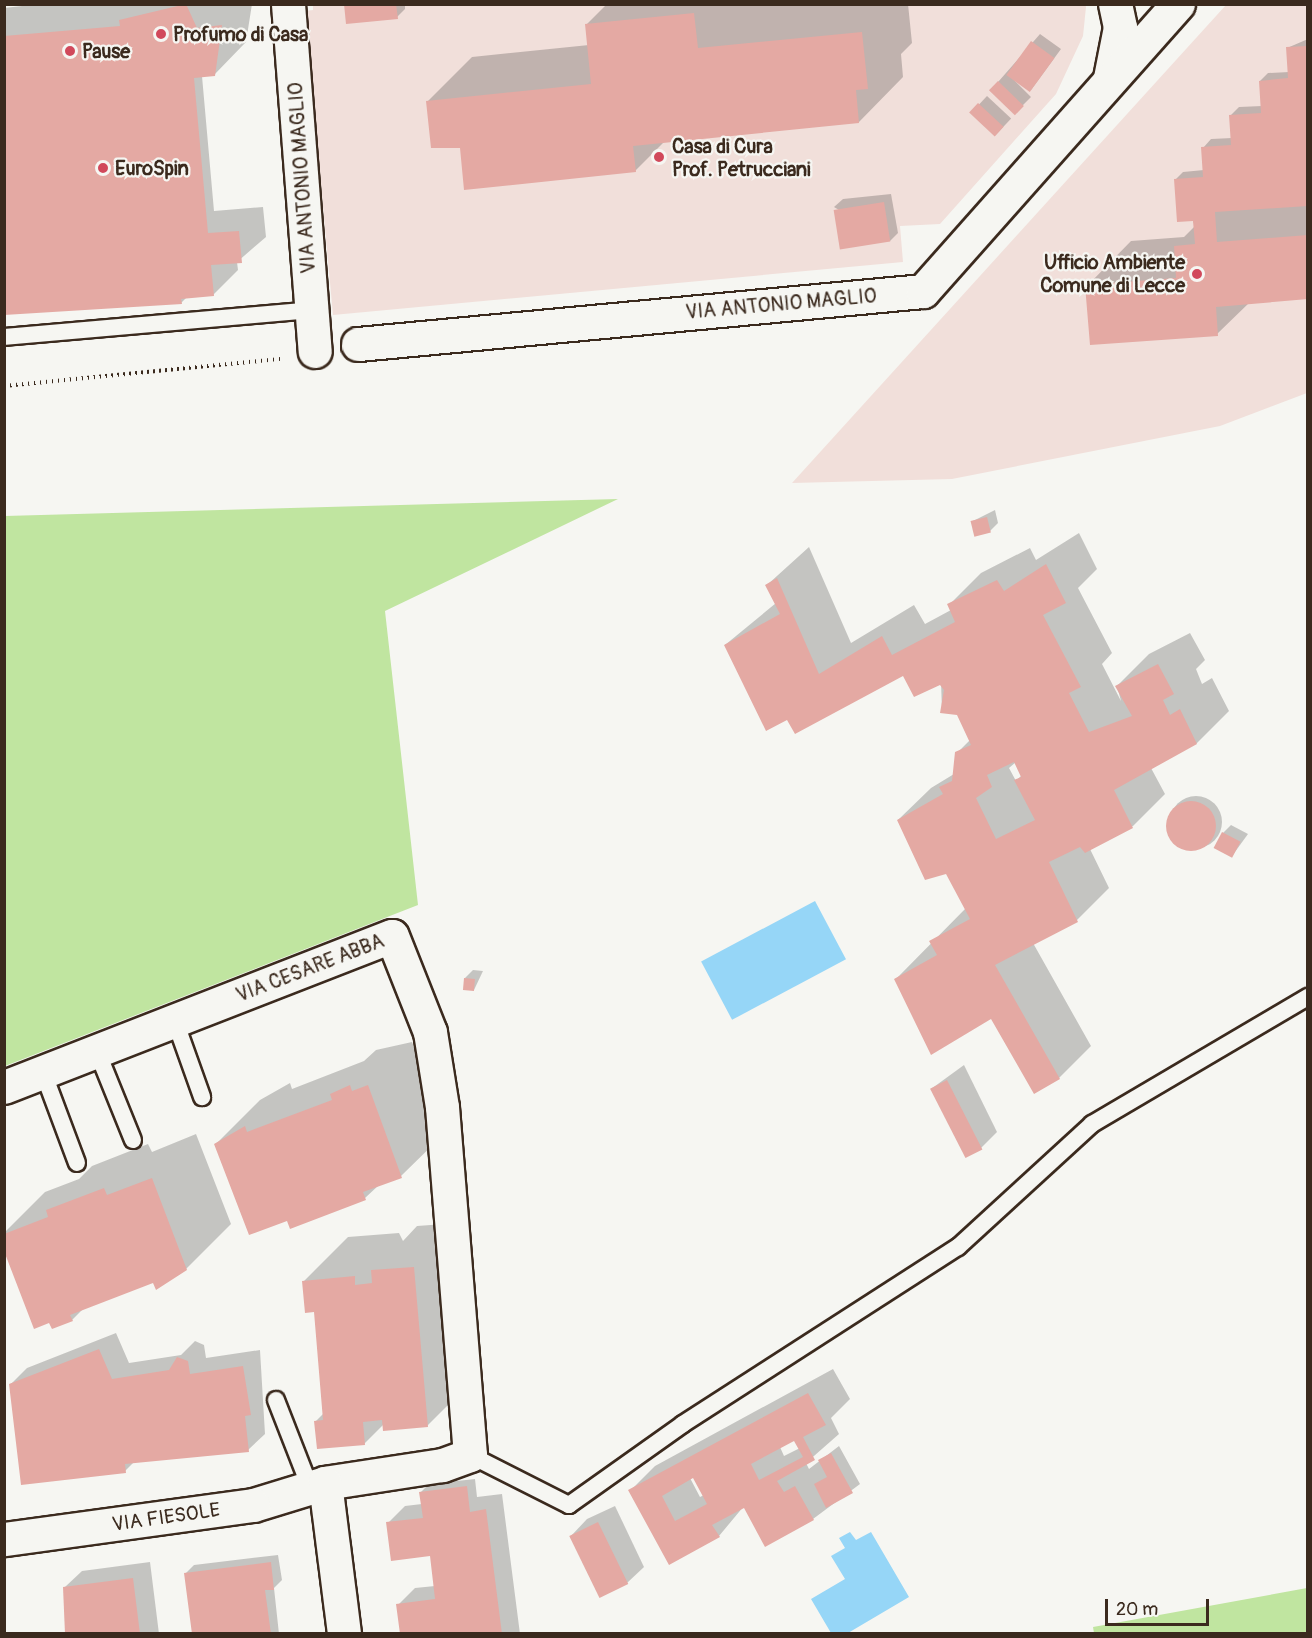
<!DOCTYPE html>
<style>
body{margin:0}
#map{position:relative;width:1312px;height:1638px;overflow:hidden;background:#f6f6f2;font-family:Pangolin,sans-serif}
div>[style]{position:absolute}
[style*='--x']{left:calc(var(--x)*1px);top:calc(var(--y)*1px);width:calc(var(--w)*1px);rotate:calc(var(--a)*1deg)}
.built>*{inset:0;background:#f1dfda}
.green>*{inset:0;background:#c0e5a0}
.water>*{inset:0;background:#96d6f7;transform-origin:0 0}
.shadow>*{inset:0;background:#0003;transform-origin:0 0}
.round{border-radius:50%}
.building>*{inset:0;background:#e4a9a3;transform-origin:0 0}
.path>*{height:4px;margin-top:-2px;transform-origin:0;background:repeating-linear-gradient(90deg,#3b2a1e 0 1.5px,transparent 0 6px)}
.roads{filter:drop-shadow(2px 0 #3b2a1e) drop-shadow(-2px 0 #3b2a1e) drop-shadow(0 2px #3b2a1e) drop-shadow(0 -2px #3b2a1e)}
.service>*{height:16px;margin:-8px;padding:0 8px;transform-origin:8px;border-radius:8px;background:#f6f6f2}
.minor>*{height:33px;margin:-16.5px;padding:0 16.5px;transform-origin:16.5px;border-radius:16.5px;background:#f6f6f2}
.dots>*{width:16px;height:16px;translate:-50% -50%;box-sizing:border-box;border:3px solid #f6f6f2;border-radius:50%}
span{translate:-50% -50%;white-space:nowrap;text-align:center;line-height:1.15;-webkit-text-stroke:4.5px #f6f6f2;paint-order:stroke}
.poi-label{font-size:20px;color:#3b2a1e;font-weight:700}
.left{translate:0 -50%;text-align:left}
.right{translate:-100% -50%;text-align:right}
.street-label{font-size:20px;color:#3b2a1e}
.frame{position:absolute;inset:0;border:6px solid #3b2a1e;pointer-events:none}
.scale{position:absolute;left:1105px;top:1599px;width:104px;height:27px;box-sizing:border-box;border:3px solid #3b2a1e;border-top:0;padding-left:8px;font-size:18px;line-height:21px;white-space:nowrap;color:#3b2a1e;-webkit-text-stroke:4px #f6f6f2;paint-order:stroke}
</style>
<div id="map">
<div class="built">
<div style="clip-path:polygon(313px 4px,1085px 4px,1086px 7px,1083px 36px,1056px 94px,940px 224px,900px 226px,903px 262px,333px 315px,305px 11px,313px 10px)"></div>
<div style="clip-path:polygon(1226px 5px,1307px 5px,1307px 393px,1220px 426px,952px 479px,792px 483px)"></div>
</div>
<div class="green">
<div style="clip-path:polygon(618px 499px,385px 611px,418px 905px,5px 1066px,5px 516px)"></div>
<div style="clip-path:polygon(1307px 1588px,1307px 1633px,1094px 1633px,1093px 1627px)"></div>
</div>
<div class="water">
<div style="left:815px;top:901px;width:66px;height:129px;rotate:62deg"></div>
<div style="clip-path:polygon(850px 1532px,856px 1540px,871px 1532px,909px 1597px,848px 1633px,831px 1633px,811px 1599px,845px 1579px,831px 1556px,845px 1548px,839px 1538px)"></div>
</div>
<div class="shadow">
<div style="clip-path:polygon(40px 4px,252px 4px,246px 42px,214px 75px,202px 76px,214px 211px,263px 207px,266px 237px,237px 262px,238px 270px,213px 295px,187px 297px,181px 303px,4px 314px,4px 8px)"></div>
<div style="clip-path:polygon(346px 4px,405px 4px,405px 9px,397px 17px)"></div>
<div style="clip-path:polygon(607px 4px,908px 4px,912px 43px,901px 54px,903px 77px,859px 122px,664px 142px,635px 171px,461px 146px,428px 101px,472px 57px,589px 45px,586px 25px)"></div>
<div style="clip-path:polygon(1040px 34px,1061px 49px,1031px 90px,1014px 80px,1031px 97px,1015px 113px,991px 90px)"></div>
<div style="clip-path:polygon(1308px 39px,1308px 298px,1249px 303px,1217px 334px,1087px 286px,1131px 241px,1184px 237px,1195px 226px,1175px 180px,1183px 172px,1204px 170px,1203px 148px,1211px 139px,1232px 138px,1231px 115px,1239px 107px,1262px 106px,1260px 81px,1268px 73px,1289px 72px,1287px 48px)"></div>
<div style="left:987px;top:96px;width:33px;height:23px;rotate:43deg"></div>
<div style="clip-path:polygon(891px 194px,898px 233px,890px 241px,834px 207px,843px 199px)"></div>
<div style="clip-path:polygon(995px 510px,998px 523px,990px 531px,971px 522px)"></div>
<div style="clip-path:polygon(evenodd,1079px 533px,1097px 569px,1078px 588px,1112px 653px,1102px 664px,1121px 701px,1117px 686px,1149px 654px,1190px 633px,1205px 660px,1196px 669px,1202px 684px,1212px 678px,1229px 711px,1197px 743px,1151px 768px,1165px 794px,1133px 826px,1090px 849px,1109px 888px,1077px 920px,1033px 943px,1091px 1046px,1059px 1078px,991px 1016px,896px 979px,966px 908px,947px 872px,898px 820px,931px 788px,954px 774px,957px 753px,970px 740px,958px 713px,942px 711px,941px 682px,903px 674px,787px 718px,725px 645px,776px 603px,767px 585px,809px 547px,851px 643px,914px 605px,925px 624px,951px 610px,949px 605px,981px 573px,1030px 548px,1036px 560px,1079px 533px,1016px 762px,1022px 775px,1016px 781px,1009px 768px,1016px 762px)"></div>
<div class="round" style="left:1170px;top:796px;width:52px;height:52px"></div>
<div style="clip-path:polygon(1231px 825px,1248px 834px,1232px 856px,1223px 833px)"></div>
<div style="clip-path:polygon(473px 970px,483px 971px,474px 990px,465px 978px)"></div>
<div style="clip-path:polygon(412px 1042px,446px 1132px,401px 1176px,379px 1185px,365px 1198px,288px 1219px,216px 1144px,260px 1100px,290px 1083px,292px 1089px,364px 1061px,376px 1050px)"></div>
<div style="clip-path:polygon(964px 1065px,997px 1132px,981px 1148px,931px 1089px)"></div>
<div style="clip-path:polygon(196px 1134px,231px 1224px,186px 1269px,84px 1308px,72px 1320px,4px 1247px,4px 1233px,45px 1192px,79px 1179px,92px 1166px,148px 1144px,152px 1152px)"></div>
<div style="clip-path:polygon(458px 1223px,472px 1381px,427px 1426px,384px 1424px,364px 1444px,316px 1421px,324px 1413px,315px 1311px,303px 1282px,348px 1237px,399px 1233px,403px 1241px,417px 1226px)"></div>
<div style="clip-path:polygon(116px 1333px,129px 1363px,181px 1355px,195px 1341px,204px 1345px,206px 1358px,260px 1350px,265px 1434px,248px 1450px,135px 1461px,125px 1471px,10px 1385px,27px 1368px)"></div>
<div style="clip-path:polygon(evenodd,833px 1369px,850px 1399px,831px 1418px,839px 1434px,806px 1463px,809px 1469px,839px 1446px,860px 1484px,813px 1519px,744px 1506px,719px 1536px,669px 1563px,630px 1491px,655px 1466px,833px 1369px,795px 1439px,800px 1448px,784px 1456px,780px 1447px,795px 1439px,833px 1369px,694px 1476px,704px 1495px,700px 1497px,690px 1478px,694px 1476px)"></div>
<div style="clip-path:polygon(475px 1479px,477px 1497px,502px 1494px,520px 1634px,401px 1634px,398px 1605px,415px 1588px,435px 1586px,431px 1554px,388px 1523px,405px 1506px,422px 1504px,421px 1492px,429px 1484px)"></div>
<div style="clip-path:polygon(615px 1506px,644px 1567px,627px 1583px,571px 1536px,587px 1519px)"></div>
<div style="clip-path:polygon(278px 1555px,282px 1580px,274px 1588px,279px 1634px,193px 1634px,186px 1573px,194px 1565px)"></div>
<div style="clip-path:polygon(150px 1562px,159px 1634px,68px 1634px,65px 1587px,82px 1571px)"></div>
</div>
<div class="building">
<div style="clip-path:polygon(186px 4px,197px 28px,222px 25px,215px 76px,194px 78px,208px 233px,239px 231px,242px 263px,211px 265px,214px 296px,181px 299px,182px 304px,4px 315px,4px 36px,120px 26px,119px 20px)"></div>
<div style="clip-path:polygon(344px 4px,396px 4px,398px 19px,346px 24px)"></div>
<div style="clip-path:polygon(694px 13px,698px 48px,862px 32px,868px 89px,856px 90px,859px 123px,633px 146px,636px 172px,464px 190px,460px 148px,431px 148px,426px 101px,591px 84px,585px 24px)"></div>
<div style="left:1031px;top:41px;width:29px;height:42px;rotate:36deg"></div>
<div style="clip-path:polygon(1308px 46px,1308px 206px,1215px 212px,1217px 242px,1308px 235px,1308px 299px,1216px 307px,1218px 336px,1090px 345px,1085px 285px,1176px 278px,1174px 246px,1195px 244px,1193px 221px,1177px 222px,1174px 179px,1203px 177px,1201px 147px,1231px 145px,1229px 115px,1261px 113px,1259px 81px,1288px 78px,1286px 47px)"></div>
<div style="left:998px;top:81px;width:36px;height:13px;rotate:44deg"></div>
<div style="left:978px;top:103px;width:35px;height:13px;rotate:43deg"></div>
<div style="left:884px;top:202px;width:40px;height:51px;rotate:81deg"></div>
<div style="left:987px;top:517px;width:16px;height:17px;rotate:76deg"></div>
<div style="clip-path:polygon(evenodd,1046px 564px,1066px 603px,1043px 615px,1081px 687px,1069px 693px,1089px 732px,1132px 716px,1115px 686px,1158px 664px,1174px 694px,1163px 700px,1170px 715px,1180px 709px,1197px 744px,1114px 790px,1133px 828px,1085px 853px,1080px 847px,1049px 862px,1078px 922px,995px 965px,1060px 1079px,1034px 1094px,991px 1019px,931px 1055px,894px 979px,937px 955px,929px 941px,970px 919px,946px 874px,925px 880px,897px 820px,943px 794px,939px 787px,952px 781px,955px 752px,971px 745px,957px 715px,940px 713px,944px 690px,940px 685px,914px 697px,903px 676px,795px 734px,787px 720px,766px 731px,724px 645px,780px 614px,765px 585px,777px 578px,819px 674px,882px 636px,892px 655px,955px 622px,947px 604px,997px 580px,1004px 591px,1046px 564px,1014px 762px,1021px 777px,1014px 780px,1035px 820px,996px 839px,976px 798px,992px 787px,987px 775px,1014px 762px)"></div>
<div class="round" style="left:1166px;top:801px;width:50px;height:50px"></div>
<div style="left:1222px;top:832px;width:21px;height:18px;rotate:28deg"></div>
<div style="left:464px;top:978px;width:11px;height:12px;rotate:5deg"></div>
<div style="left:947px;top:1080px;width:78px;height:19px;rotate:63deg"></div>
<div style="clip-path:polygon(350px 1085px,352px 1091px,368px 1085px,402px 1178px,363px 1192px,366px 1200px,290px 1229px,287px 1221px,249px 1235px,214px 1144px,245px 1126px,247px 1132px,332px 1100px,330px 1094px)"></div>
<div style="clip-path:polygon(152px 1178px,187px 1270px,156px 1290px,153px 1283px,70px 1315px,73px 1321px,52px 1329px,49px 1323px,34px 1329px,4px 1251px,4px 1234px,48px 1217px,46px 1210px,104px 1188px,107px 1195px)"></div>
<div style="clip-path:polygon(414px 1267px,428px 1427px,383px 1431px,382px 1420px,363px 1422px,365px 1445px,317px 1449px,314px 1421px,323px 1420px,314px 1312px,305px 1313px,302px 1281px,355px 1276px,355px 1285px,372px 1283px,371px 1270px)"></div>
<div style="clip-path:polygon(99px 1349px,112px 1379px,169px 1370px,177px 1357px,188px 1361px,190px 1374px,243px 1366px,251px 1415px,245px 1416px,249px 1452px,125px 1464px,126px 1473px,21px 1485px,9px 1384px)"></div>
<div style="clip-path:polygon(evenodd,808px 1393px,826px 1425px,803px 1437px,815px 1460px,777px 1481px,784px 1492px,795px 1486px,814px 1520px,765px 1547px,744px 1508px,712px 1525px,720px 1537px,669px 1565px,628px 1490px,808px 1393px,794px 1441px,803px 1457px,759px 1480px,751px 1464px,794px 1441px,808px 1393px,693px 1478px,707px 1504px,675px 1521px,662px 1496px,693px 1478px)"></div>
<div style="clip-path:polygon(831px 1453px,853px 1493px,826px 1508px,814px 1484px,827px 1477px,818px 1460px)"></div>
<div style="clip-path:polygon(467px 1486px,470px 1512px,486px 1509px,502px 1634px,400px 1634px,396px 1604px,435px 1599px,430px 1556px,391px 1561px,386px 1522px,423px 1518px,419px 1492px)"></div>
<div style="left:598px;top:1522px;width:69px;height:32px;rotate:64deg"></div>
<div style="clip-path:polygon(271px 1562px,274px 1590px,265px 1590px,271px 1634px,192px 1634px,184px 1573px)"></div>
<div style="clip-path:polygon(133px 1578px,140px 1634px,65px 1634px,63px 1587px)"></div>
</div>
<div class="path">
<div style="--x:4;--y:386;--w:278;--a:-5.6"></div>
</div>
<div class="roads">
<div class="service">
<div style="--x:4;--y:337;--w:309;--a:-5"></div>
<div style="--x:175;--y:1021;--w:81;--a:70.4"></div>
<div style="--x:97;--y:1051;--w:96;--a:68"></div>
<div style="--x:43;--y:1072;--w:97;--a:69.5"></div>
<div style="--x:276;--y:1400;--w:93;--a:68.7"></div>
<div style="--x:470;--y:1455;--w:111;--a:26.8"></div>
<div style="--x:569;--y:1505;--w:140;--a:-35.4"></div>
<div style="--x:683;--y:1424;--w:327;--a:-32.8"></div>
<div style="--x:958;--y:1247;--w:182;--a:-42.5"></div>
<div style="--x:1092;--y:1124;--w:251;--a:-30.5"></div>
</div>
<div class="minor">
<div style="--x:288;--y:4;--w:348;--a:85.6"></div>
<div style="--x:1110;--y:78;--w:52;--a:-78.9"></div>
<div style="--x:1120;--y:27;--w:24;--a:-102"></div>
<div style="--x:358;--y:344;--w:567;--a:-5.36"></div>
<div style="--x:923;--y:291;--w:384;--a:-48.4"></div>
<div style="--x:4;--y:1087;--w:416;--a:-21.3"></div>
<div style="--x:392;--y:936;--w:103;--a:68.4"></div>
<div style="--x:430;--y:1032;--w:76;--a:80.9"></div>
<div style="--x:442;--y:1107;--w:349;--a:85.4"></div>
<div style="--x:470;--y:1455;--w:30;--a:160"></div>
<div style="--x:442;--y:1465;--w:118;--a:171.3"></div>
<div style="--x:325;--y:1483;--w:75;--a:163"></div>
<div style="--x:253;--y:1505;--w:251;--a:172.2"></div>
<div style="--x:325;--y:1483;--w:152;--a:82.8"></div>
</div>
</div>
<div class="dots">
<div style="left:161px;top:34px;background:#d1495b"></div>
<div style="left:70px;top:51px;background:#d1495b"></div>
<div style="left:659px;top:157px;background:#d1495b"></div>
<div style="left:103px;top:168px;background:#d1495b"></div>
<div style="left:1197px;top:274px;background:#d1495b"></div>
</div>
<div class="poi-label">
<span class="left" style="left:173px;top:34px">Profumo di Casa</span>
<span class="left" style="left:82px;top:51px">Pause</span>
<span class="left" style="left:672px;top:158px">Casa di Cura<br>Prof. Petrucciani</span>
<span class="left" style="left:115px;top:168px">EuroSpin</span>
<span class="right" style="left:1185px;top:274px">Ufficio Ambiente<br>Comune di Lecce</span>
</div>
<div class="street-label">
<span style="left:302px;top:178px;rotate:-94deg">VIA ANTONIO MAGLIO</span>
<span style="left:781px;top:304px;rotate:-5deg">VIA ANTONIO MAGLIO</span>
<span style="left:310px;top:968px;rotate:-21deg">VIA CESARE ABBA</span>
<span style="left:166px;top:1517px;rotate:-8deg">VIA FIESOLE</span>
</div>
<div class="frame"></div>
<div class="scale">20 m</div>
</div>
